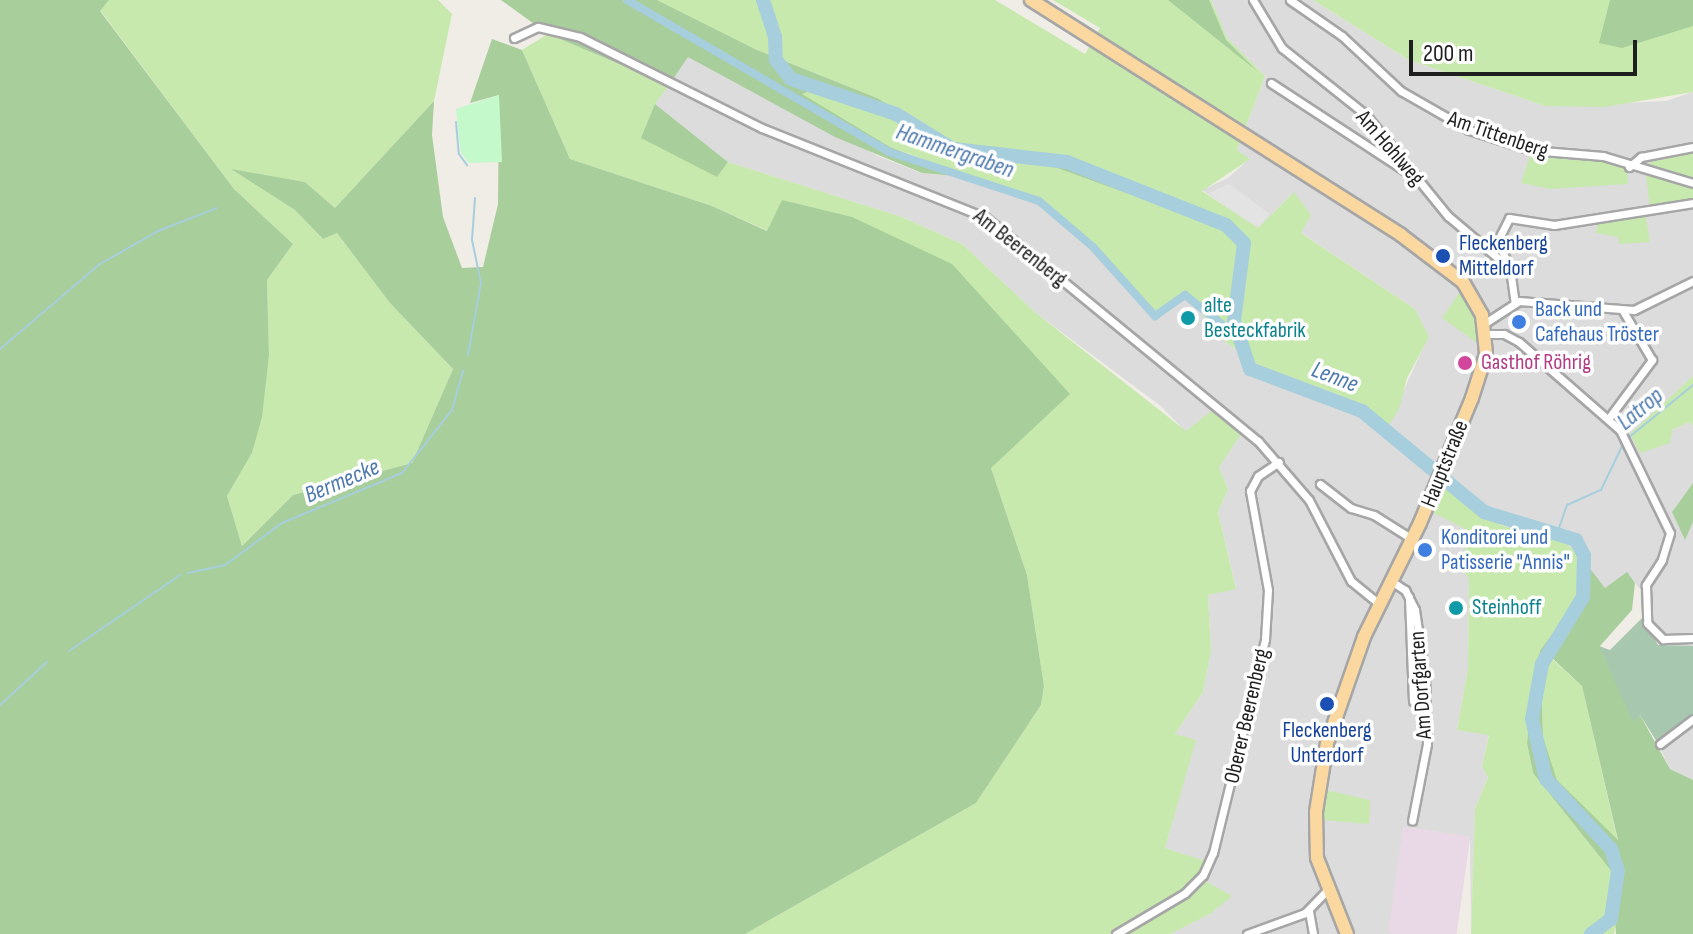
<!DOCTYPE html>
<meta charset="utf-8">
<style>
body{margin:0}
#map{position:relative;width:1693px;height:934px;overflow:hidden;background:#f0ede6;font-family:"Sofia Sans Condensed",sans-serif}
div>[style]{position:absolute}
[style*='--x']{left:calc(var(--x)*1px);top:calc(var(--y)*1px);width:calc(var(--w)*1px);rotate:calc(var(--a)*1deg)}
.residential>*{inset:0;background:#dddcdc}
.industrial>*{inset:0;background:#e9d8e5;transform-origin:0 0}
.grass>*{inset:0;background:#c7e9ad}
.forest>*{inset:0;background:#a8ce9b}
.cemetery>*{inset:0;background:#a7c8ae}
.park>*{inset:0;background:#c4f9cb}
.parking>*{inset:0;background:#e3e3e3}
.stream>*{height:2px;margin:-1px;padding:0 1px;transform-origin:1px;border-radius:1px;background:#a7cedd}
.canal>*{height:8px;margin:-4px;padding:0 4px;transform-origin:4px;border-radius:4px;background:#a7cedd}
.river>*{height:14px;margin:-7px;padding:0 7px;transform-origin:7px;border-radius:7px;background:#a7cedd}
.roads{filter:drop-shadow(2px 0 #a6a6a6) drop-shadow(-2px 0 #a6a6a6) drop-shadow(0 2px #a6a6a6) drop-shadow(0 -2px #a6a6a6)}
.street>*{height:7px;margin:-3.5px;padding:0 3.5px;transform-origin:3.5px;border-radius:3.5px;background:#fff}
.primary>*{height:12px;margin:-6px;padding:0 6px;transform-origin:6px;border-radius:6px;background:#fad8a0}
.dots>*{width:22px;height:22px;translate:-50% -50%;box-sizing:border-box;border:4px solid #fff;border-radius:50%}
span{translate:-50% -50%;white-space:nowrap;text-align:center;line-height:1.15;-webkit-text-stroke:7px #fff;paint-order:stroke}
.street-label{font-size:22px;color:#1f1f1f}
.transit-label{font-size:22px;color:#164399}
.left{translate:0 -50%;text-align:left}
.culture-label{font-size:22px;color:#0d838f}
.shop-label{font-size:22px;color:#366cbe}
.hotel-label{font-size:22px;color:#b23c85}
.water-label{font-size:24px;color:#4d79ae;font-style:italic}
.scale{position:absolute;left:1409px;top:40px;width:228px;height:36px;box-sizing:border-box;border:4px solid #1f1f1f;border-top:0;padding-left:10px;font-size:24px;line-height:28px;white-space:nowrap;color:#1f1f1f;-webkit-text-stroke:6px #fff;paint-order:stroke}
</style>
<div id="map">
<div class="residential">
<div style="clip-path:polygon(1211px 0,1313px 0,1409px 60px,1545px 106px,1666px 101px,1693px 92px,1693px 376px,1631px 434px,1672px 430px,1690px 422px,1693px 426px,1693px 483px,1672px 512px,1685px 539px,1693px 522px,1693px 646px,1666px 648px,1652px 640px,1642px 618px,1640px 589px,1627px 573px,1605px 588px,1558px 536px,1506px 527px,1445px 486px,1471px 532px,1459px 566px,1469px 578px,1468px 668px,1457px 730px,1489px 734px,1482px 767px,1488px 776px,1475px 809px,1471px 934px,1470px 837px,1404px 827px,1399px 934px,1170px 934px,1210px 914px,1201px 879px,1207px 862px,1165px 848px,1195px 740px,1175px 734px,1203px 692px,1211px 651px,1208px 595px,1236px 588px,1218px 512px,1228px 489px,1219px 467px,1162px 407px,1036px 313px,962px 244px,902px 217px,728px 162px,655px 104px,688px 56px,878px 156px,921px 173px,967px 177px,1022px 192px,1059px 214px,1093px 247px,1156px 318px,1187px 296px,1227px 343px,1266px 370px,1337px 394px,1388px 425px,1428px 337px,1415px 309px,1300px 232px,1293px 193px,1258px 228px,1202px 190px,1228px 178px,1249px 159px,1237px 150px,1265px 76px,1227px 38px)"></div>
<div style="clip-path:polygon(1693px 715px,1693px 780px,1670px 769px,1657px 742px)"></div>
</div>
<div class="industrial">
<div style="left:1403px;top:827px;width:68px;height:107px;rotate:8deg"></div>
</div>
<div class="grass">
<div style="clip-path:polygon(109px 0,438px 0,452px 14px,434px 101px,335px 208px,305px 182px,233px 170px,295px 210px,323px 239px,337px 233px,390px 303px,453px 369px,412px 463px,293px 495px,242px 546px,227px 496px,252px 453px,269px 355px,267px 280px,293px 244px,234px 189px,100px 10px)"></div>
<div style="clip-path:polygon(657px 0,995px 0,1085px 54px,1100px 28px,1053px 0,1211px 0,1227px 38px,1265px 76px,1237px 150px,1250px 159px,1202px 191px,1258px 228px,1294px 192px,1311px 215px,1301px 233px,1415px 309px,1429px 337px,1407px 378px,1399px 409px,1389px 425px,1337px 394px,1266px 370px,1227px 343px,1187px 296px,1157px 318px,1093px 247px,1039px 201px,890px 147px,801px 94px,809px 91px,893px 115px,920px 143px,947px 152px,1052px 166px,1216px 226px,1216px 215px,1062px 159px,950px 141px,877px 98px,757px 50px)"></div>
<div style="clip-path:polygon(1313px 0,1693px 0,1693px 92px,1604px 107px,1545px 106px,1409px 60px)"></div>
<div style="clip-path:polygon(548px 34px,669px 85px,655px 104px,717px 177px,728px 162px,902px 217px,962px 244px,1036px 313px,1186px 431px,1214px 409px,1243px 431px,1219px 467px,1228px 489px,1218px 512px,1236px 589px,1208px 595px,1211px 651px,1203px 692px,1175px 734px,1196px 740px,1165px 848px,1208px 862px,1202px 879px,1232px 896px,1210px 914px,1170px 934px,745px 934px,976px 803px,1041px 705px,1044px 686px,1027px 575px,991px 468px,768px 231px,712px 206px,570px 159px,522px 50px)"></div>
<div style="clip-path:polygon(1693px 153px,1693px 179px,1649px 168px,1650px 162px)"></div>
<div style="clip-path:polygon(1530px 156px,1614px 163px,1627px 170px,1628px 184px,1550px 189px,1521px 183px)"></div>
<div style="clip-path:polygon(1646px 175px,1693px 187px,1693px 199px,1650px 207px)"></div>
<div style="clip-path:polygon(1646px 217px,1650px 242px,1619px 244px,1618px 237px,1596px 233px,1598px 223px)"></div>
<div style="clip-path:polygon(1462px 289px,1474px 316px,1479px 344px,1442px 318px)"></div>
<div style="clip-path:polygon(1693px 376px,1693px 426px,1690px 422px,1672px 430px,1670px 443px,1640px 453px,1630px 434px)"></div>
<div style="clip-path:polygon(1445px 486px,1481px 515px,1506px 527px,1558px 536px,1581px 557px,1586px 581px,1581px 596px,1541px 649px,1582px 686px,1618px 842px,1557px 780px,1543px 737px,1541px 676px,1534px 676px,1527px 743px,1533px 773px,1612px 872px,1618px 914px,1614px 934px,1471px 934px,1475px 809px,1488px 777px,1482px 767px,1489px 735px,1457px 730px,1468px 668px,1469px 578px,1459px 566px,1471px 532px,1434px 513px)"></div>
<div style="clip-path:polygon(1325px 790px,1370px 800px,1369px 824px,1322px 820px)"></div>
</div>
<div class="forest">
<div style="clip-path:polygon(0 0,109px 0,100px 11px,234px 189px,293px 244px,267px 280px,269px 355px,262px 417px,252px 453px,227px 496px,242px 546px,293px 495px,412px 463px,453px 369px,390px 303px,337px 233px,323px 239px,295px 210px,231px 169px,305px 182px,335px 208px,434px 101px,432px 135px,443px 217px,462px 268px,483px 267px,498px 204px,499px 95px,470px 103px,492px 39px,522px 50px,570px 159px,712px 206px,767px 231px,782px 200px,852px 217px,952px 264px,1070px 394px,991px 468px,1027px 575px,1044px 686px,1041px 705px,976px 803px,745px 934px,0 934px)"></div>
<div style="clip-path:polygon(501px 0,657px 0,757px 50px,877px 98px,950px 141px,1062px 159px,1121px 177px,1216px 215px,1216px 226px,1052px 166px,947px 152px,920px 143px,892px 115px,810px 91px,802px 94px,890px 147px,967px 177px,922px 173px,835px 137px,688px 57px,669px 85px,548px 34px)"></div>
<div style="clip-path:polygon(1168px 0,1209px 0,1226px 40px,1257px 71px)"></div>
<div style="clip-path:polygon(1610px 0,1693px 0,1693px 26px,1622px 48px,1599px 43px)"></div>
<div style="clip-path:polygon(655px 104px,728px 162px,717px 177px,641px 138px)"></div>
<div style="clip-path:polygon(1693px 483px,1693px 522px,1685px 540px,1672px 512px)"></div>
<div style="clip-path:polygon(1581px 557px,1605px 588px,1627px 572px,1635px 583px,1632px 610px,1600px 646px,1633px 721px,1640px 715px,1670px 769px,1693px 780px,1693px 934px,1616px 934px,1612px 872px,1533px 773px,1527px 743px,1534px 676px,1541px 676px,1543px 737px,1557px 780px,1618px 840px,1582px 686px,1551px 657px,1536px 664px,1541px 649px,1581px 596px,1586px 581px)"></div>
</div>
<div class="cemetery">
<div style="clip-path:polygon(1642px 618px,1658px 645px,1693px 646px,1693px 715px,1657px 742px,1640px 715px,1633px 722px,1599px 646px,1610px 650px)"></div>
</div>
<div class="park">
<div style="clip-path:polygon(499px 95px,502px 162px,469px 163px,461px 153px,456px 109px)"></div>
</div>
<div class="parking">
<div style="clip-path:polygon(1229px 184px,1270px 214px,1258px 227px,1208px 193px)"></div>
</div>
<div class="stream">
<div style="--x:456;--y:122;--w:32;--a:85"></div>
<div style="--x:459;--y:154;--w:14;--a:54"></div>
<div style="--x:0;--y:349;--w:131;--a:-40.4"></div>
<div style="--x:100;--y:264;--w:67;--a:-29.6"></div>
<div style="--x:158;--y:231;--w:63;--a:-21.3"></div>
<div style="--x:468;--y:355;--w:73;--a:-79.8"></div>
<div style="--x:481;--y:283;--w:44;--a:-101.8"></div>
<div style="--x:472;--y:240;--w:42;--a:-85.9"></div>
<div style="--x:1627;--y:439;--w:85;--a:-39.3"></div>
<div style="--x:1558;--y:531;--w:28;--a:-71"></div>
<div style="--x:1567;--y:505;--w:37;--a:-24"></div>
<div style="--x:1601;--y:490;--w:51;--a:-64.4"></div>
<div style="--x:188;--y:573;--w:38;--a:-12"></div>
<div style="--x:225;--y:565;--w:71;--a:-36.4"></div>
<div style="--x:282;--y:523;--w:130;--a:-22.6"></div>
<div style="--x:402;--y:473;--w:80;--a:-51.6"></div>
<div style="--x:452;--y:410;--w:41;--a:-74.2"></div>
<div style="--x:69;--y:651;--w:135;--a:-34.4"></div>
<div style="--x:0;--y:705;--w:64;--a:-42.5"></div>
</div>
<div class="canal">
<div style="--x:627;--y:0;--w:303;--a:30.1"></div>
<div style="--x:889;--y:152;--w:158;--a:18.1"></div>
<div style="--x:1039;--y:201;--w:71;--a:40.4"></div>
<div style="--x:1093;--y:247;--w:93;--a:48.1"></div>
<div style="--x:1155;--y:316;--w:37;--a:-35"></div>
<div style="--x:1185;--y:295;--w:68;--a:38.4"></div>
</div>
<div class="river">
<div style="--x:763;--y:0;--w:38;--a:72"></div>
<div style="--x:775;--y:36;--w:24;--a:88"></div>
<div style="--x:776;--y:60;--w:24;--a:52"></div>
<div style="--x:791;--y:79;--w:111;--a:18.4"></div>
<div style="--x:896;--y:114;--w:67;--a:31.6"></div>
<div style="--x:953;--y:149;--w:115;--a:6.5"></div>
<div style="--x:1067;--y:162;--w:171;--a:21.6"></div>
<div style="--x:1226;--y:225;--w:25;--a:45"></div>
<div style="--x:1244;--y:243;--w:79;--a:97.3"></div>
<div style="--x:1234;--y:321;--w:51;--a:71.6"></div>
<div style="--x:1250;--y:369;--w:120;--a:20.6"></div>
<div style="--x:1362;--y:411;--w:158;--a:39.6"></div>
<div style="--x:1484;--y:512;--w:96;--a:16.9"></div>
<div style="--x:1576;--y:540;--w:18;--a:63"></div>
<div style="--x:1584;--y:556;--w:41;--a:91.4"></div>
<div style="--x:1583;--y:597;--w:79;--a:121.5"></div>
<div style="--x:1542;--y:664;--w:56;--a:100.3"></div>
<div style="--x:1532;--y:719;--w:62;--a:76.9"></div>
<div style="--x:1546;--y:779;--w:96;--a:47.1"></div>
<div style="--x:1611;--y:849;--w:23;--a:72"></div>
<div style="--x:1618;--y:871;--w:49;--a:98.3"></div>
<div style="--x:1611;--y:919;--w:25;--a:143"></div>
</div>
<div class="roads">
<div class="street">
<div style="--x:1253;--y:0;--w:56;--a:58.9"></div>
<div style="--x:1282;--y:48;--w:106;--a:38.5"></div>
<div style="--x:1365;--y:114;--w:132;--a:50.9"></div>
<div style="--x:1448;--y:216;--w:68;--a:40.2"></div>
<div style="--x:1500;--y:260;--w:19;--a:55"></div>
<div style="--x:1511;--y:276;--w:27;--a:82"></div>
<div style="--x:1290;--y:0;--w:63;--a:34.7"></div>
<div style="--x:1342;--y:36;--w:81;--a:43"></div>
<div style="--x:1401;--y:91;--w:78;--a:29.8"></div>
<div style="--x:1469;--y:130;--w:65;--a:17.9"></div>
<div style="--x:1531;--y:150;--w:72;--a:4.8"></div>
<div style="--x:1603;--y:156;--w:94;--a:16.7"></div>
<div style="--x:514;--y:38;--w:26;--a:-25"></div>
<div style="--x:538;--y:27;--w:43;--a:13.4"></div>
<div style="--x:580;--y:37;--w:203;--a:26.6"></div>
<div style="--x:762;--y:128;--w:240;--a:21.8"></div>
<div style="--x:985;--y:217;--w:353;--a:39.4"></div>
<div style="--x:1258;--y:441;--w:78;--a:49.2"></div>
<div style="--x:1309;--y:500;--w:91;--a:62.6"></div>
<div style="--x:1351;--y:581;--w:36;--a:39"></div>
<div style="--x:1271;--y:83;--w:173;--a:33.2"></div>
<div style="--x:1629;--y:167;--w:16;--a:-40"></div>
<div style="--x:1641;--y:157;--w:53;--a:-10.9"></div>
<div style="--x:1511;--y:269;--w:30;--a:-117"></div>
<div style="--x:1497;--y:242;--w:27;--a:-63"></div>
<div style="--x:1509;--y:218;--w:46;--a:8.8"></div>
<div style="--x:1554;--y:225;--w:141;--a:-9"></div>
<div style="--x:1485;--y:323;--w:40;--a:-32.9"></div>
<div style="--x:1519;--y:301;--w:115;--a:4.5"></div>
<div style="--x:1634;--y:310;--w:66;--a:-26.2"></div>
<div style="--x:1487;--y:334;--w:17;--a:0"></div>
<div style="--x:1504;--y:334;--w:17;--a:28"></div>
<div style="--x:1519;--y:342;--w:134;--a:41.1"></div>
<div style="--x:1620;--y:430;--w:114;--a:64.1"></div>
<div style="--x:1670;--y:533;--w:28;--a:107"></div>
<div style="--x:1662;--y:560;--w:30;--a:123"></div>
<div style="--x:1646;--y:585;--w:38;--a:88"></div>
<div style="--x:1647;--y:623;--w:23;--a:45"></div>
<div style="--x:1663;--y:639;--w:30;--a:-2"></div>
<div style="--x:1608;--y:419;--w:74;--a:-53.3"></div>
<div style="--x:1652;--y:360;--w:57;--a:-120.6"></div>
<div style="--x:1320;--y:484;--w:39;--a:38"></div>
<div style="--x:1351;--y:508;--w:24;--a:17"></div>
<div style="--x:1374;--y:515;--w:45;--a:32.3"></div>
<div style="--x:1391;--y:581;--w:17;--a:33"></div>
<div style="--x:1405;--y:590;--w:22;--a:63"></div>
<div style="--x:1415;--y:610;--w:68;--a:81.5"></div>
<div style="--x:1425;--y:677;--w:67;--a:88.3"></div>
<div style="--x:1427;--y:744;--w:78;--a:101"></div>
<div style="--x:1409;--y:597;--w:104;--a:87.8"></div>
<div style="--x:1660;--y:744;--w:41;--a:-37.1"></div>
<div style="--x:1309;--y:911;--w:23;--a:80"></div>
<div style="--x:1116;--y:934;--w:80;--a:-30.7"></div>
<div style="--x:1185;--y:893;--w:25;--a:-45"></div>
<div style="--x:1203;--y:875;--w:24;--a:-66"></div>
<div style="--x:1213;--y:853;--w:220;--a:-76.3"></div>
<div style="--x:1265;--y:639;--w:49;--a:-86.5"></div>
<div style="--x:1268;--y:590;--w:101;--a:-100.3"></div>
<div style="--x:1250;--y:491;--w:17;--a:-62"></div>
<div style="--x:1258;--y:476;--w:25;--a:-34"></div>
<div style="--x:1247;--y:934;--w:62;--a:-19.9"></div>
<div style="--x:1305;--y:913;--w:30;--a:-46"></div>
</div>
<div class="primary">
<div style="--x:1031;--y:0;--w:438;--a:32.4"></div>
<div style="--x:1401;--y:235;--w:78;--a:37.2"></div>
<div style="--x:1463;--y:282;--w:38;--a:60"></div>
<div style="--x:1482;--y:315;--w:39;--a:84"></div>
<div style="--x:1486;--y:354;--w:46;--a:107.7"></div>
<div style="--x:1472;--y:398;--w:135;--a:112.6"></div>
<div style="--x:1420;--y:523;--w:127;--a:116.2"></div>
<div style="--x:1364;--y:637;--w:112;--a:109.2"></div>
<div style="--x:1327;--y:743;--w:70;--a:99.1"></div>
<div style="--x:1316;--y:812;--w:46;--a:88.8"></div>
<div style="--x:1317;--y:858;--w:82;--a:68.5"></div>
</div>
</div>
<div class="dots">
<div style="left:1443px;top:256px;background:#1a4fb4"></div>
<div style="left:1188px;top:318px;background:#0f9aa8"></div>
<div style="left:1519px;top:322px;background:#3f7fe0"></div>
<div style="left:1465px;top:363px;background:#d1479c"></div>
<div style="left:1425px;top:550px;background:#3f7fe0"></div>
<div style="left:1456px;top:608px;background:#0f9aa8"></div>
<div style="left:1327px;top:704px;background:#1a4fb4"></div>
</div>
<div class="street-label">
<span style="left:1498px;top:135px;rotate:19deg">Am Tittenberg</span>
<span style="left:1390px;top:148px;rotate:49deg">Am Hohlweg</span>
<span style="left:1020px;top:248px;rotate:38deg">Am Beerenberg</span>
<span style="left:1445px;top:464px;rotate:-68deg">Hauptstraße</span>
<span style="left:1421px;top:685px;rotate:-94deg">Am Dorfgarten</span>
<span style="left:1247px;top:716px;rotate:-77deg">Oberer Beerenberg</span>
</div>
<div class="transit-label">
<span class="left" style="left:1459px;top:256px">Fleckenberg<br>Mitteldorf</span>
<span style="left:1327px;top:743px">Fleckenberg<br>Unterdorf</span>
</div>
<div class="culture-label">
<span class="left" style="left:1204px;top:318px">alte<br>Besteckfabrik</span>
<span class="left" style="left:1472px;top:608px">Steinhoff</span>
</div>
<div class="shop-label">
<span class="left" style="left:1535px;top:322px">Back und<br>Cafehaus Tröster</span>
<span class="left" style="left:1441px;top:550px">Konditorei und<br>Patisserie "Annis"</span>
</div>
<div class="hotel-label">
<span class="left" style="left:1481px;top:363px">Gasthof Röhrig</span>
</div>
<div class="water-label">
<span style="left:955px;top:151px;rotate:19deg">Hammergraben</span>
<span style="left:1335px;top:377px;rotate:21deg">Lenne</span>
<span style="left:1640px;top:409px;rotate:-40deg">Latrop</span>
<span style="left:342px;top:481px;rotate:-23deg">Bermecke</span>
</div>
<div class="scale">200 m</div>
</div>
